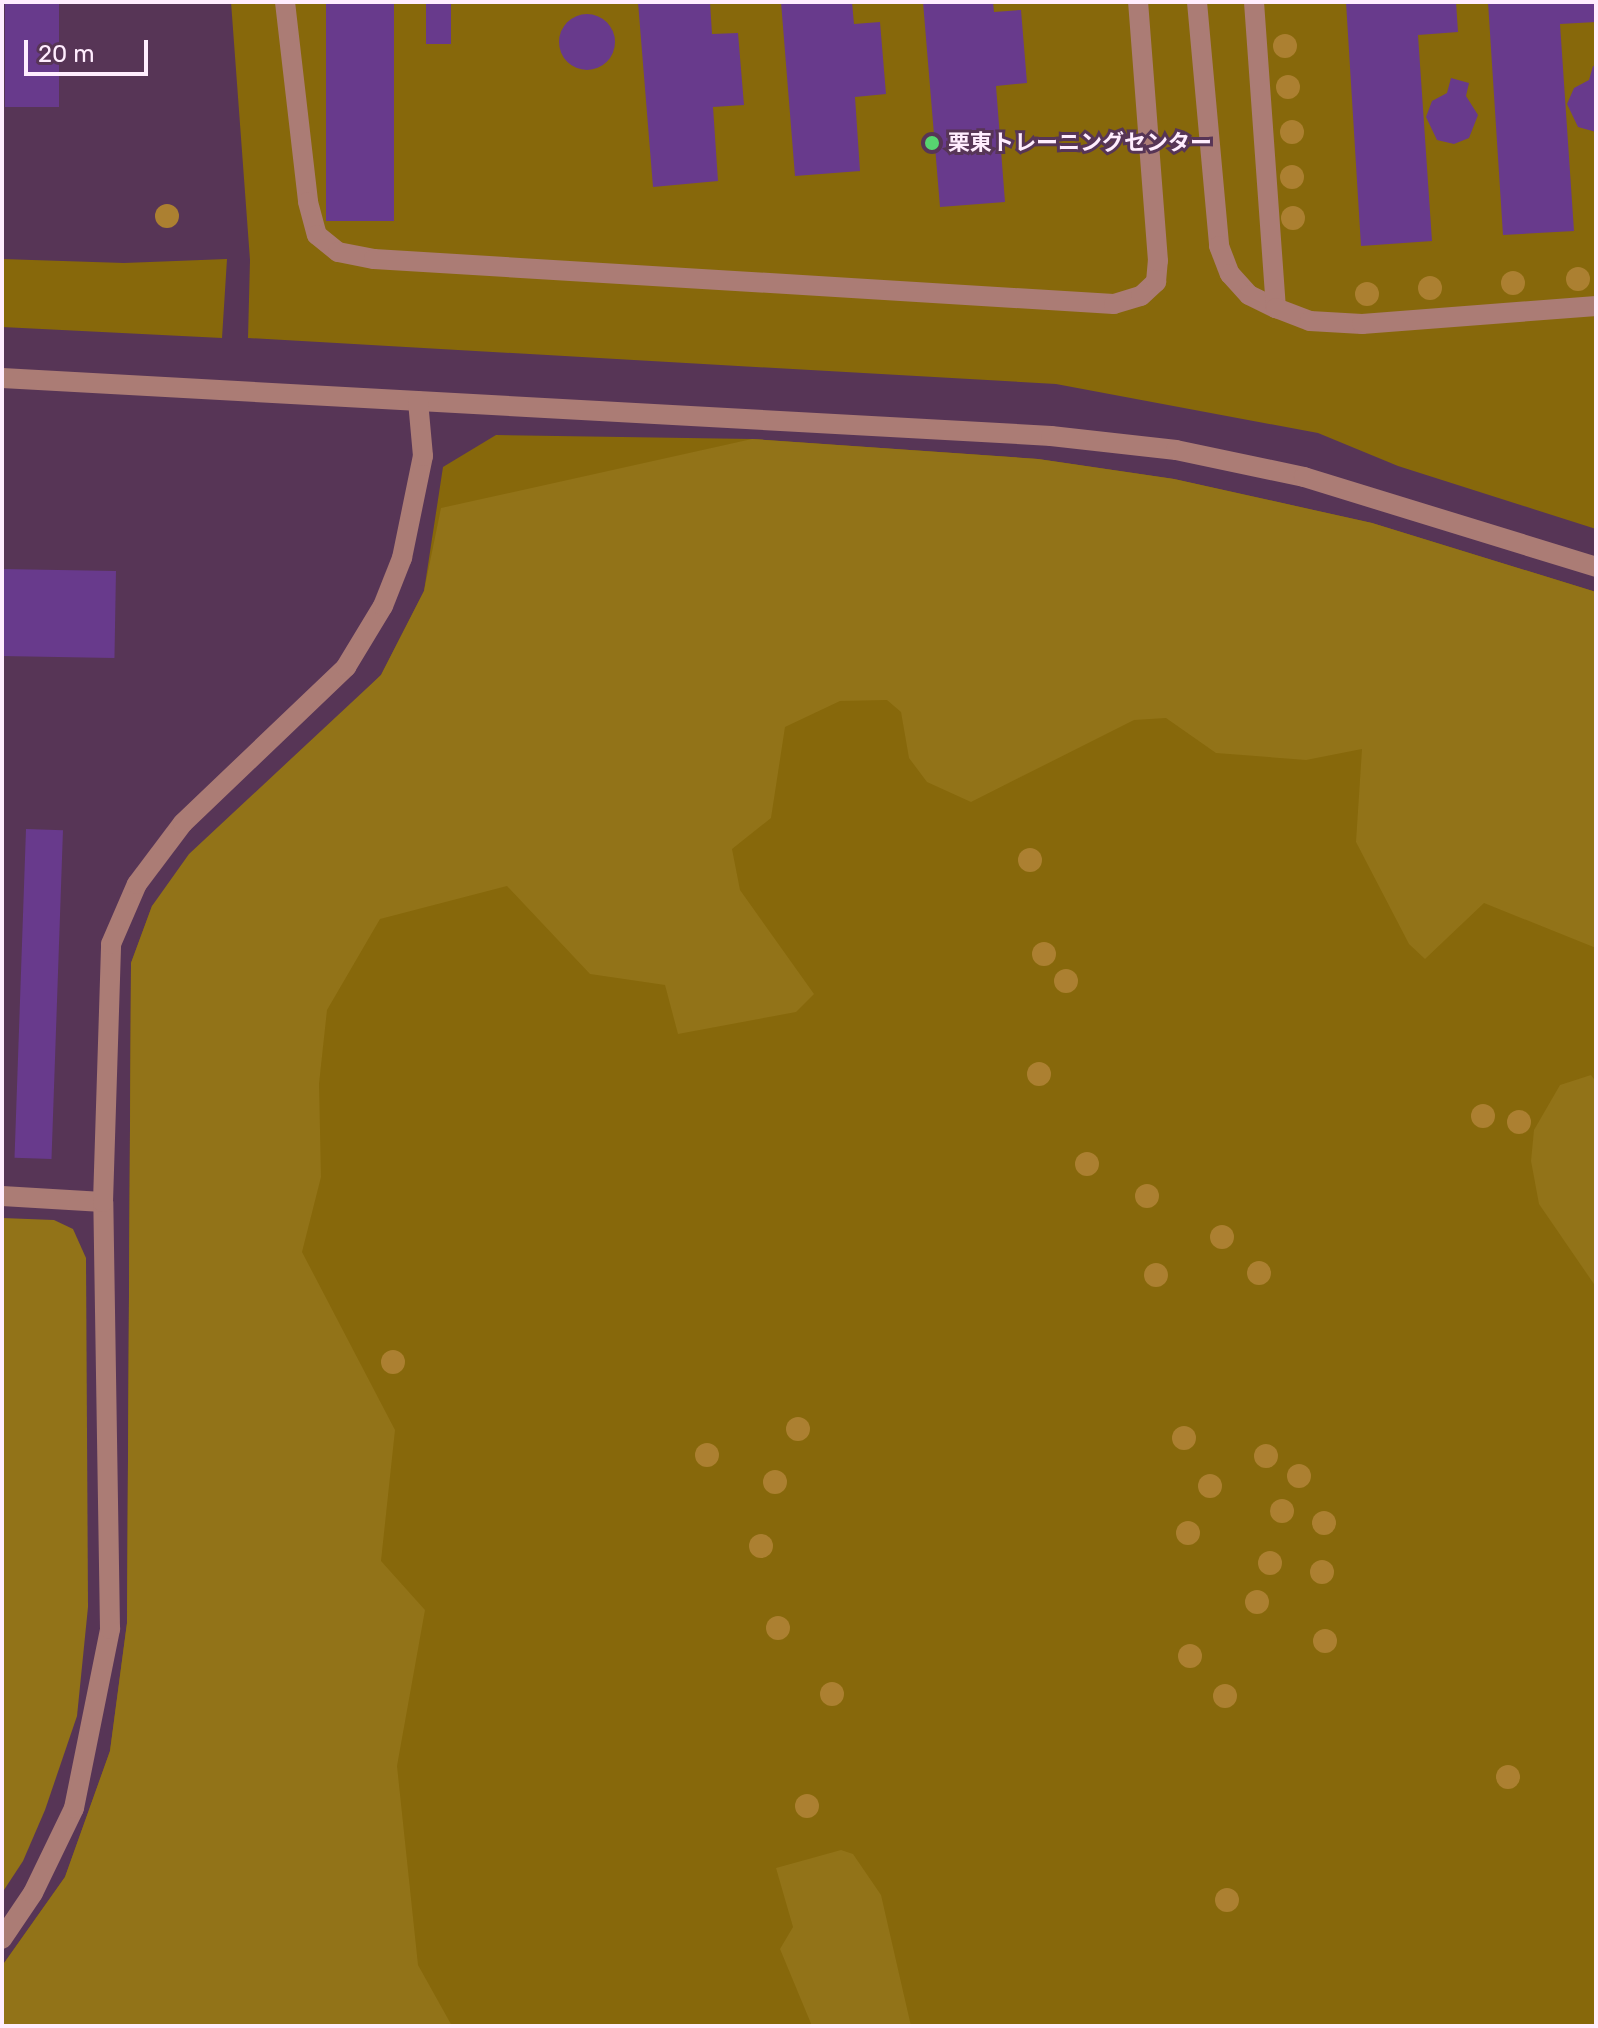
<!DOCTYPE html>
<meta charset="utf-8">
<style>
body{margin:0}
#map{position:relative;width:1598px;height:2028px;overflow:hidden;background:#573556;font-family:Rubik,"Noto Sans JP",sans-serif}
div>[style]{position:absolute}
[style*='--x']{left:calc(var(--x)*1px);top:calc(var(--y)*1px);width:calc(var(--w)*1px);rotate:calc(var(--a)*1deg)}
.green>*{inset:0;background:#87680b}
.forest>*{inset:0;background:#927318}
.building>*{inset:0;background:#683a8c;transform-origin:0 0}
.round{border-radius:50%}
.minor>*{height:20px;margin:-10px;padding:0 10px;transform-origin:10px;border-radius:10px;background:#ab7c75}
.trees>*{width:24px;height:24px;margin:-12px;border-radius:50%;background:#ac8031}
.dots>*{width:22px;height:22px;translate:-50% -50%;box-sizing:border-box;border:4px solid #573556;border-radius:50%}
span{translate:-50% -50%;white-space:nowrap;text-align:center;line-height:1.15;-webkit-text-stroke:6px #573556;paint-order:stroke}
.poi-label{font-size:22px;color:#ffedfe;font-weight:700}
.left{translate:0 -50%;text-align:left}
.frame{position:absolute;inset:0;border:4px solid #ffedfe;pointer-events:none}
.scale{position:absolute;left:24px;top:40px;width:124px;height:36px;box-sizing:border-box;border:4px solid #ffedfe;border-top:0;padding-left:10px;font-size:24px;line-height:28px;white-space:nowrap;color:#ffedfe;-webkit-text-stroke:6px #573556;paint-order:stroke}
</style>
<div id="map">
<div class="green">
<div style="clip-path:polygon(231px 2px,1596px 2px,1596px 529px,1398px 466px,1318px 433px,1056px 384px,248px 338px,250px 260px)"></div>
<div style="clip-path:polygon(2px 259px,124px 263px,227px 259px,222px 338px,2px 327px)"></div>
<div style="clip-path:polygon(496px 435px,752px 439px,1038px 459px,1174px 479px,1372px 523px,1596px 592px,1596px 2026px,2px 2026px,2px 1966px,65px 1877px,110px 1751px,127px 1623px,131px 963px,152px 906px,381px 675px,424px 591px,443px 467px)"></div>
</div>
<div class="forest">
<div style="clip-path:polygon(752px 439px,1038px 459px,1174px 479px,1372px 523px,1596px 592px,1596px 948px,1484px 903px,1425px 959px,1409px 944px,1356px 842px,1362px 749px,1306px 760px,1216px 753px,1166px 718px,1134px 720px,971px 802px,927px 782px,909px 758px,901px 712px,887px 700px,840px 701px,785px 727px,771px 818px,732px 849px,740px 890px,814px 994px,796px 1012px,678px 1034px,665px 985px,590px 974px,507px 886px,380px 919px,327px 1010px,319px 1084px,321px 1177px,302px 1252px,395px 1430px,381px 1561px,425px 1610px,397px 1766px,418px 1965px,452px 2026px,2px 2026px,2px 1966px,65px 1877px,110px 1751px,127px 1623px,131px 963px,152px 906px,189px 854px,381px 675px,424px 591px,441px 508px)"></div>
<div style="clip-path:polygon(1591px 1075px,1596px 1082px,1596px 1287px,1539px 1204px,1531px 1161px,1534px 1130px,1560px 1085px)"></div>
<div style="clip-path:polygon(2px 1218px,54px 1220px,73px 1229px,86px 1258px,88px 1607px,77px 1716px,45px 1810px,23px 1861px,2px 1893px)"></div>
<div style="clip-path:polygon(841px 1850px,853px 1854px,881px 1895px,911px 2026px,812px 2026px,780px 1949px,793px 1927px,776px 1868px)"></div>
</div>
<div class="building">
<div style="left:5px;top:2px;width:54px;height:105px"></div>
<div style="left:326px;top:2px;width:68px;height:219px"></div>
<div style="left:426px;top:2px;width:25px;height:42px"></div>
<div style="clip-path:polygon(638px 2px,710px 2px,712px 34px,738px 33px,744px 105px,713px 107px,718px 181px,653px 187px)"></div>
<div style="clip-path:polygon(781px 2px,852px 2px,854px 24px,880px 22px,886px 94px,855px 97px,860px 171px,795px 176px)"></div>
<div style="clip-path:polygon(923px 2px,993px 2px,994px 12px,1021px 10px,1027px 83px,996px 86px,1005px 202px,940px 207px)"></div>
<div style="clip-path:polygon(1346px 2px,1456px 2px,1458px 32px,1418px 35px,1432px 241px,1361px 246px)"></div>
<div style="clip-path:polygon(1488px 2px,1596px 2px,1596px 22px,1560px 24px,1574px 231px,1503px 235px)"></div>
<div class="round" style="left:559px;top:14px;width:56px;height:56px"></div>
<div style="clip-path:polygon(1593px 66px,1596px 67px,1596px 132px,1578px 127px,1567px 104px,1574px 88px,1589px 80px)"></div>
<div style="clip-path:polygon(1451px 78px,1469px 83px,1466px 96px,1478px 115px,1469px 138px,1454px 144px,1437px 140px,1426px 117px,1432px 101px,1447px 93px)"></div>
<div style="left:2px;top:569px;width:114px;height:87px;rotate:1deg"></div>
<div style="left:26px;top:829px;width:37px;height:329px;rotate:2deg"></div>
</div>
<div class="minor">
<div style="--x:285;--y:2;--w:201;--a:83.4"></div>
<div style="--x:308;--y:202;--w:34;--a:75"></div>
<div style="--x:317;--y:235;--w:27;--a:39"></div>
<div style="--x:338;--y:252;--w:37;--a:11"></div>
<div style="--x:374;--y:259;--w:741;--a:3.48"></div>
<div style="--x:1114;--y:304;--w:28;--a:-17"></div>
<div style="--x:1141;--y:296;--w:21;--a:-43"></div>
<div style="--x:1156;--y:282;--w:21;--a:-85"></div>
<div style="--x:1158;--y:261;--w:260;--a:-94.4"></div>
<div style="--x:1197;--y:2;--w:245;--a:84.8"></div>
<div style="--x:1219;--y:246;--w:30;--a:69"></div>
<div style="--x:1230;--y:274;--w:28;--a:48"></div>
<div style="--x:1249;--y:295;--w:30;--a:26"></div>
<div style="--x:1254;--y:2;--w:307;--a:85.9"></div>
<div style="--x:1276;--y:308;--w:36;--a:21"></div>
<div style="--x:1310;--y:321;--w:52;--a:3.3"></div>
<div style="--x:1362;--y:324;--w:235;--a:-4.4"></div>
<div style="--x:2;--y:378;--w:1051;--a:3.16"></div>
<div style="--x:1051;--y:436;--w:126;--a:6.4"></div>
<div style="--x:1176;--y:450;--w:131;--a:11.9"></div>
<div style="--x:1304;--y:477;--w:306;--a:17.1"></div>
<div style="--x:2;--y:1196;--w:101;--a:3.4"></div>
<div style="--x:2;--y:1939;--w:55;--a:-56"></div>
<div style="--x:33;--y:1893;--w:94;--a:-64.2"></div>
<div style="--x:74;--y:1808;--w:183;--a:-78.6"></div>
<div style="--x:110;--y:1629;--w:427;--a:-90.9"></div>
<div style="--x:103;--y:1202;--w:258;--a:-88.2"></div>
<div style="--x:111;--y:944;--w:65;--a:-66.6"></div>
<div style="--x:137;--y:884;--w:76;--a:-53"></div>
<div style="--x:183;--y:823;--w:226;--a:-43.7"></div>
<div style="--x:346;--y:667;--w:71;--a:-58.8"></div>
<div style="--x:383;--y:606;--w:52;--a:-68.4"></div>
<div style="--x:402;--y:558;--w:104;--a:-78.4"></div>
<div style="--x:423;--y:456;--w:55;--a:-95.2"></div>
</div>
<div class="trees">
<div style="left:1285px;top:46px"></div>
<div style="left:1288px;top:87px"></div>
<div style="left:1292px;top:132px"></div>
<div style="left:1292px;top:177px"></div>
<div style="left:167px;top:216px"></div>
<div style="left:1293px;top:218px"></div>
<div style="left:1578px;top:279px"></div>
<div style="left:1513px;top:283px"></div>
<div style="left:1430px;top:288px"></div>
<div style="left:1367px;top:294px"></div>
<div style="left:1030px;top:860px"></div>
<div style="left:1044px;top:954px"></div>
<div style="left:1066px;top:981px"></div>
<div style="left:1039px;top:1074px"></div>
<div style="left:1483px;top:1116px"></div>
<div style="left:1519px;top:1122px"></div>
<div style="left:1087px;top:1164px"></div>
<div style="left:1147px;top:1196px"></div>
<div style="left:1222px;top:1237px"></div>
<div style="left:1259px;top:1273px"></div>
<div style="left:1156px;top:1275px"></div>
<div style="left:393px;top:1362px"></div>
<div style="left:798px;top:1429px"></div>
<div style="left:1184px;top:1438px"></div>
<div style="left:707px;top:1455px"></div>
<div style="left:1266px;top:1456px"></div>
<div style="left:1299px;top:1476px"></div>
<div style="left:775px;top:1482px"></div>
<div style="left:1210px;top:1486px"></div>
<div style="left:1282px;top:1511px"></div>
<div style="left:1324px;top:1523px"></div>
<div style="left:1188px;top:1533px"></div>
<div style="left:761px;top:1546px"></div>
<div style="left:1270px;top:1563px"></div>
<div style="left:1322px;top:1572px"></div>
<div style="left:1257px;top:1602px"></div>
<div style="left:778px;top:1628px"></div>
<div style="left:1325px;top:1641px"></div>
<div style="left:1190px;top:1656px"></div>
<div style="left:832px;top:1694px"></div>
<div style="left:1225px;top:1696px"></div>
<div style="left:1508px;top:1777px"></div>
<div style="left:807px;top:1806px"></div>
<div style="left:1227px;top:1900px"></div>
</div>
<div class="dots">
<div style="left:932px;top:143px;background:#57d570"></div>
</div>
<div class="poi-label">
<span class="left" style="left:948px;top:143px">栗東トレーニングセンター</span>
</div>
<div class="frame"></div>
<div class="scale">20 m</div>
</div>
